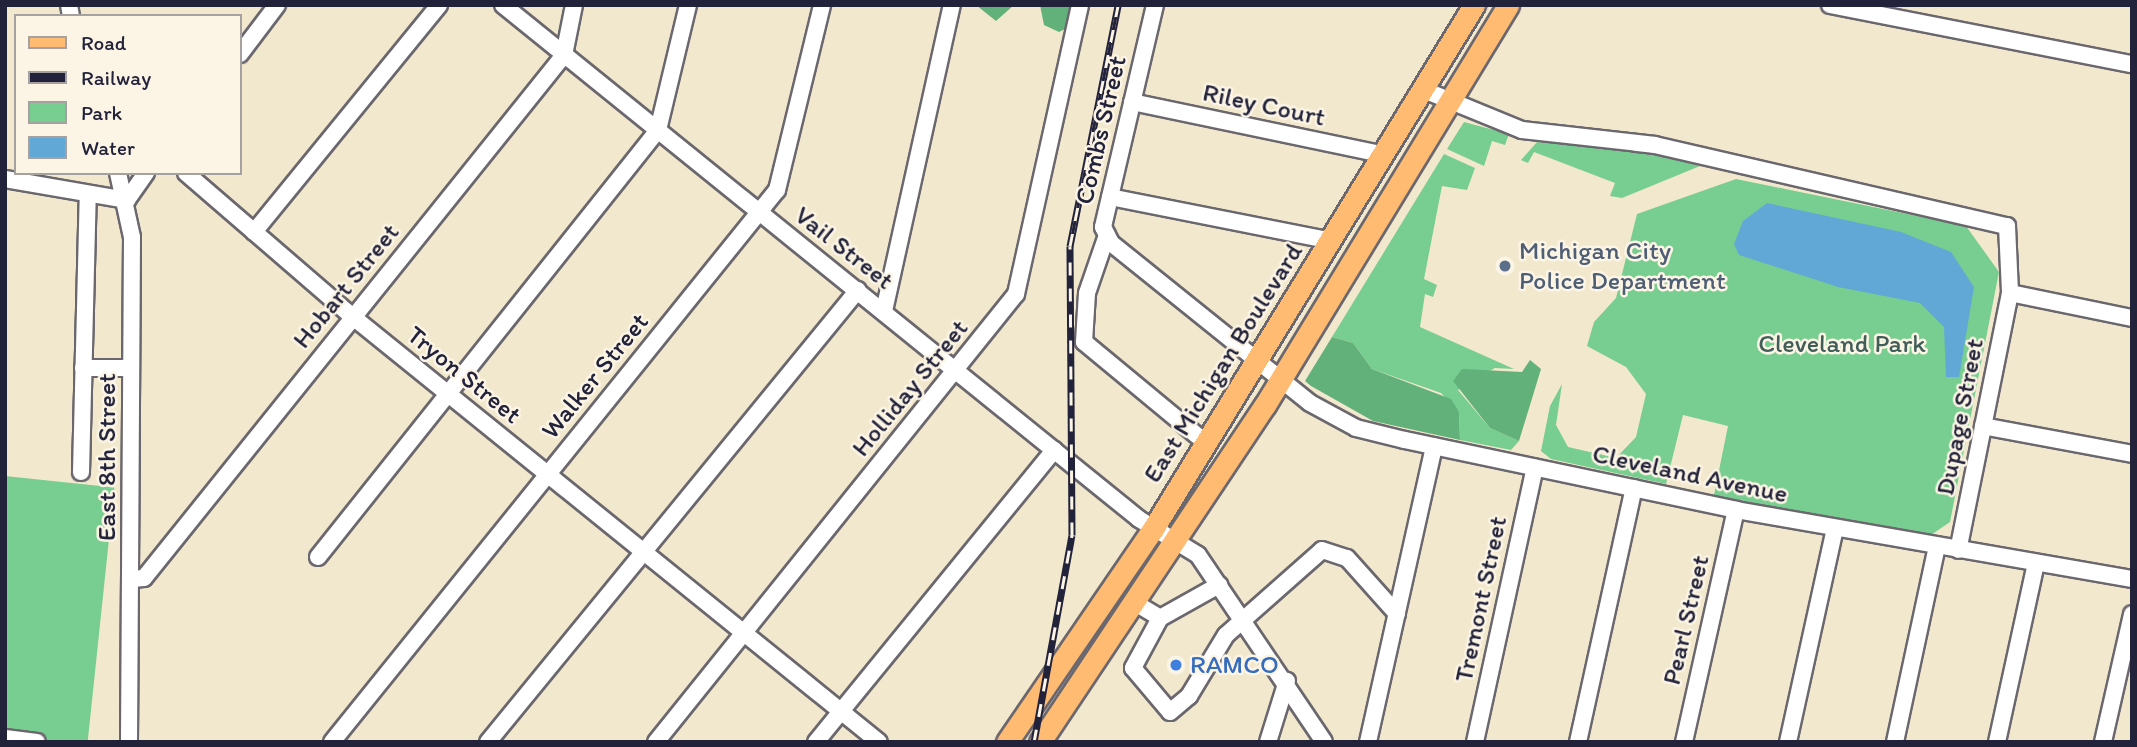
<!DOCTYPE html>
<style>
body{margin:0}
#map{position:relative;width:2137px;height:747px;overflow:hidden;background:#f2e8cd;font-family:Itim,sans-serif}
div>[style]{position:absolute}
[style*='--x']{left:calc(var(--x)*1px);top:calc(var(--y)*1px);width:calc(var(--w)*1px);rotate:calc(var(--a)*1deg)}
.green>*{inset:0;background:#78cd90;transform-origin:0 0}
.forest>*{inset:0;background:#62b07a}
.water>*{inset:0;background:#61a8d7}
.roads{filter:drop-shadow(2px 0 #6b676e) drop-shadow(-2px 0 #6b676e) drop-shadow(0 2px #6b676e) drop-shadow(0 -2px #6b676e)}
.minor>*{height:16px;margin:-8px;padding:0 8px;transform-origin:8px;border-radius:8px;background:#fff}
.major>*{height:21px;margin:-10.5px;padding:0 10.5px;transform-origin:10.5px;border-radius:10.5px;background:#ffbb71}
.rail>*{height:7px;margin-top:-3.5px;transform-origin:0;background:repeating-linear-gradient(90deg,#fcf5e5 0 13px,#22223b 0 26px);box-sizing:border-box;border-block:2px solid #22223b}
.dots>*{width:19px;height:19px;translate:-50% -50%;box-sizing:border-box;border:4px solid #fcf5e5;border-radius:50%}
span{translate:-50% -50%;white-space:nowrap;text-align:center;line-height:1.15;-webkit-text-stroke:5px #fcf5e5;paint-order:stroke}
.street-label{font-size:26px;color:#22223b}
.service-label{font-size:26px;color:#4e5e75}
.left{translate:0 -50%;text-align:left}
.park-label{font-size:26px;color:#405e59}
.shop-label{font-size:26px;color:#366cbe}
.frame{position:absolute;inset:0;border:7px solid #22223b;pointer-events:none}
.legend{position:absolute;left:14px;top:14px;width:228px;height:161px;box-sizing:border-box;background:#fcf5e5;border:2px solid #a5a1a1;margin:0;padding:9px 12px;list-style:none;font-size:21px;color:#22223b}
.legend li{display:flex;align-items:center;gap:14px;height:35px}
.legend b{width:35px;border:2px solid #a5a1a1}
</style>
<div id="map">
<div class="green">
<div style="clip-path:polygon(1464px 122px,1509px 134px,1505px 145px,1492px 141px,1484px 166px,1447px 149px)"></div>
<div style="clip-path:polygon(1537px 142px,1649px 151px,1700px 166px,1622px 198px,1610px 196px,1615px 183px,1534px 152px,1528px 163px,1521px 160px)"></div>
<div style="clip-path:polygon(1444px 154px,1475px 168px,1467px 190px,1442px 186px,1424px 279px,1437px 285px,1433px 297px,1425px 294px,1420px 327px,1514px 369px,1495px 368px,1458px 390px,1490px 428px,1519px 441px,1511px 450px,1460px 440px,1459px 412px,1441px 393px,1372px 369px,1353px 343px,1332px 337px)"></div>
<div style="clip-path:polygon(1736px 179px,1966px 226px,1999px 272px,1950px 522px,1928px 537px,1714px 495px,1728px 426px,1683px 415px,1666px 484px,1551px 459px,1541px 451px,1550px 406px,1562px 384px,1556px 425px,1568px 447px,1616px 458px,1636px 437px,1646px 394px,1626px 367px,1587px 346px,1594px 322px,1616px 298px,1637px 214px)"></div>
<div style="left:5px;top:476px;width:110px;height:266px;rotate:6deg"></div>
</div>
<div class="forest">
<div style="clip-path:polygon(976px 5px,1014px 5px,996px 21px)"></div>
<div style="clip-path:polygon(1040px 5px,1074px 5px,1069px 27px,1059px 32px,1044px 25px)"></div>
<div style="clip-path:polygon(1332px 337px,1353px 343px,1372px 369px,1451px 399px,1459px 412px,1460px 440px,1373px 421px,1311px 386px,1305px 381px)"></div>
<div style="clip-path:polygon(1530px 360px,1541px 369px,1519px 441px,1490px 428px,1453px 381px,1462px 369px,1522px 372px)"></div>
</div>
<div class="water">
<div style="clip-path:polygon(1767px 203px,1901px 232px,1951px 252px,1974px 287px,1959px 377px,1946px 377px,1944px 327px,1920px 303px,1838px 287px,1739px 255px,1734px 244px,1743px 221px)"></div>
</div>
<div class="roads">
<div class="minor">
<div style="--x:69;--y:5;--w:11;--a:80"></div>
<div style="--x:503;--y:5;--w:818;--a:38.94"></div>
<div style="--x:1139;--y:519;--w:69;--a:31.4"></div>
<div style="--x:1198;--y:555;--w:225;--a:56"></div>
<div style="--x:1155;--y:5;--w:228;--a:103.2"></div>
<div style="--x:1103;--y:227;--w:18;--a:63"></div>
<div style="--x:1111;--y:243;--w:255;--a:38.8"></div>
<div style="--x:1310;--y:403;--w:52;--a:28.5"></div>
<div style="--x:1356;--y:428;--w:50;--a:13.8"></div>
<div style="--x:1405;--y:440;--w:338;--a:11.9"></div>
<div style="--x:1736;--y:510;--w:402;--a:9.9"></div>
<div style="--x:1830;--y:5;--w:308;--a:11.1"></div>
<div style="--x:240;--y:54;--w:61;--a:-52.9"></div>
<div style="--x:1424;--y:90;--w:106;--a:22.2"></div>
<div style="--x:1522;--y:130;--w:134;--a:6.4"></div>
<div style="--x:1655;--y:145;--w:361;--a:13"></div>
<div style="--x:2007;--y:226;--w:67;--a:87.4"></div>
<div style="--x:2010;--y:293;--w:262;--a:101.4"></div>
<div style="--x:1132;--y:102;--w:259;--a:11.8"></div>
<div style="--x:118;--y:173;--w:66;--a:77.7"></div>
<div style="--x:132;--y:237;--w:505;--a:90.34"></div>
<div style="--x:186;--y:173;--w:221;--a:40.8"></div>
<div style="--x:353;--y:317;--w:676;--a:38.94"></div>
<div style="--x:5;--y:179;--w:124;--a:9.8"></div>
<div style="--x:1110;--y:197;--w:226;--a:11.2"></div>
<div style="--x:127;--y:200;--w:33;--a:-55"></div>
<div style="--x:254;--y:232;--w:293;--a:-50.8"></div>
<div style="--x:1107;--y:235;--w:61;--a:109"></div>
<div style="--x:1087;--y:293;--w:49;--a:93.5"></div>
<div style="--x:1084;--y:342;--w:158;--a:39.6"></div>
<div style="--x:2010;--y:293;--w:125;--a:11.6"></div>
<div style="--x:884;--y:311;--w:313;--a:-77.5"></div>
<div style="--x:83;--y:368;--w:48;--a:0"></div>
<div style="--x:1983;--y:426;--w:152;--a:10.6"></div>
<div style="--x:81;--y:472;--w:278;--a:-88.6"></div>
<div style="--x:318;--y:557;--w:546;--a:-51.47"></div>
<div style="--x:658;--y:130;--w:129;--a:-76.5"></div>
<div style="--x:132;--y:579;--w:12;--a:-5"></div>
<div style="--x:144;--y:578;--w:671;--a:-51.23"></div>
<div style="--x:564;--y:55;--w:51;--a:-78.7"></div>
<div style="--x:1137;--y:604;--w:27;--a:31"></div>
<div style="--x:1160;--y:618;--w:68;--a:-29.2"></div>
<div style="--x:1160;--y:618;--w:57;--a:118.4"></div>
<div style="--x:1133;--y:668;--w:57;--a:49.9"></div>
<div style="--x:1170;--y:712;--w:25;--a:-40"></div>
<div style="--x:1189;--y:696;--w:71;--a:-58.8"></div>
<div style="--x:1226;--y:635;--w:128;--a:-41.5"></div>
<div style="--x:1322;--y:550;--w:26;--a:18"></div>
<div style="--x:1347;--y:558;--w:75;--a:48.2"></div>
<div style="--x:5;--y:738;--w:32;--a:7"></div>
<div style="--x:332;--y:742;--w:709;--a:-51.13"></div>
<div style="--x:777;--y:190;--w:190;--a:-76.3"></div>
<div style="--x:488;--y:742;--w:584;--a:-50.7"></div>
<div style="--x:656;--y:742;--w:575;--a:-51.22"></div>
<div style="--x:1016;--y:294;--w:296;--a:-77.5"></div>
<div style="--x:816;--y:742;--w:377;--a:-50.8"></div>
<div style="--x:1268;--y:742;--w:64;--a:-72.7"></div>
<div style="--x:1368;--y:742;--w:303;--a:-77.4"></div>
<div style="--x:1475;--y:742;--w:281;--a:-77.7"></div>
<div style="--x:1578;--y:742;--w:260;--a:-77.6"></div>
<div style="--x:1684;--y:742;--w:238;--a:-77.4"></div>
<div style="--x:1788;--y:742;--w:219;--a:-77.6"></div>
<div style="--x:1895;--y:742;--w:200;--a:-77.9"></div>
<div style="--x:1997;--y:742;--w:183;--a:-77.7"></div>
<div style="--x:2103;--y:742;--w:131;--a:-77.2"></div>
</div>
<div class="major">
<div style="--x:1007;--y:742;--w:258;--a:-55.6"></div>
<div style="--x:1153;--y:529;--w:615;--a:-58.51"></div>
<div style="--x:1040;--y:742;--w:405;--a:-56.3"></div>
<div style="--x:1265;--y:405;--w:468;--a:-58.7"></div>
</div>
</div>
<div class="rail">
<div style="--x:1034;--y:742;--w:210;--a:-79.6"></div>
<div style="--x:1072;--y:535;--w:289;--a:-90.4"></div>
<div style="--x:1070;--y:246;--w:246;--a:-78.7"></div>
</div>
<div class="dots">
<div style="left:1505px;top:266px;background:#5c6f8a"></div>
<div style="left:1176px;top:665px;background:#3f7fe0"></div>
</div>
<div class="street-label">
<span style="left:1264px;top:105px;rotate:12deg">Riley Court</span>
<span style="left:1101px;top:130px;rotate:-77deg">Combs Street</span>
<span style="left:844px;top:248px;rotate:38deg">Vail Street</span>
<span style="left:346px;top:286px;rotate:-51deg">Hobart Street</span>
<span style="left:1223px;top:363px;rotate:-58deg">East Michigan Boulevard</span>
<span style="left:464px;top:375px;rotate:39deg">Tryon Street</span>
<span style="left:595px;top:376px;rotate:-51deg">Walker Street</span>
<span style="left:910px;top:388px;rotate:-51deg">Holliday Street</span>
<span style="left:1960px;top:417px;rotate:-79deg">Dupage Street</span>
<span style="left:107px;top:457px;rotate:-90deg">East 8th Street</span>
<span style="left:1690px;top:474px;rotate:12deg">Cleveland Avenue</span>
<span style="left:1481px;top:599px;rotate:-78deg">Tremont Street</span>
<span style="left:1686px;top:620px;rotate:-77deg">Pearl Street</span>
</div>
<div class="service-label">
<span class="left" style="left:1519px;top:266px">Michigan City<br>Police Department</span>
</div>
<div class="park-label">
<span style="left:1842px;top:344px">Cleveland Park</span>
</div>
<div class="shop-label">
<span class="left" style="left:1190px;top:665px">RAMCO</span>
</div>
<div class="frame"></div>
<ul class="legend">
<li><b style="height:9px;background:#ffbb71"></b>Road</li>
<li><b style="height:9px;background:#22223b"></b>Railway</li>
<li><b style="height:19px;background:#78cd90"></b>Park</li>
<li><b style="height:19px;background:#61a8d7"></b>Water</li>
</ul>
</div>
